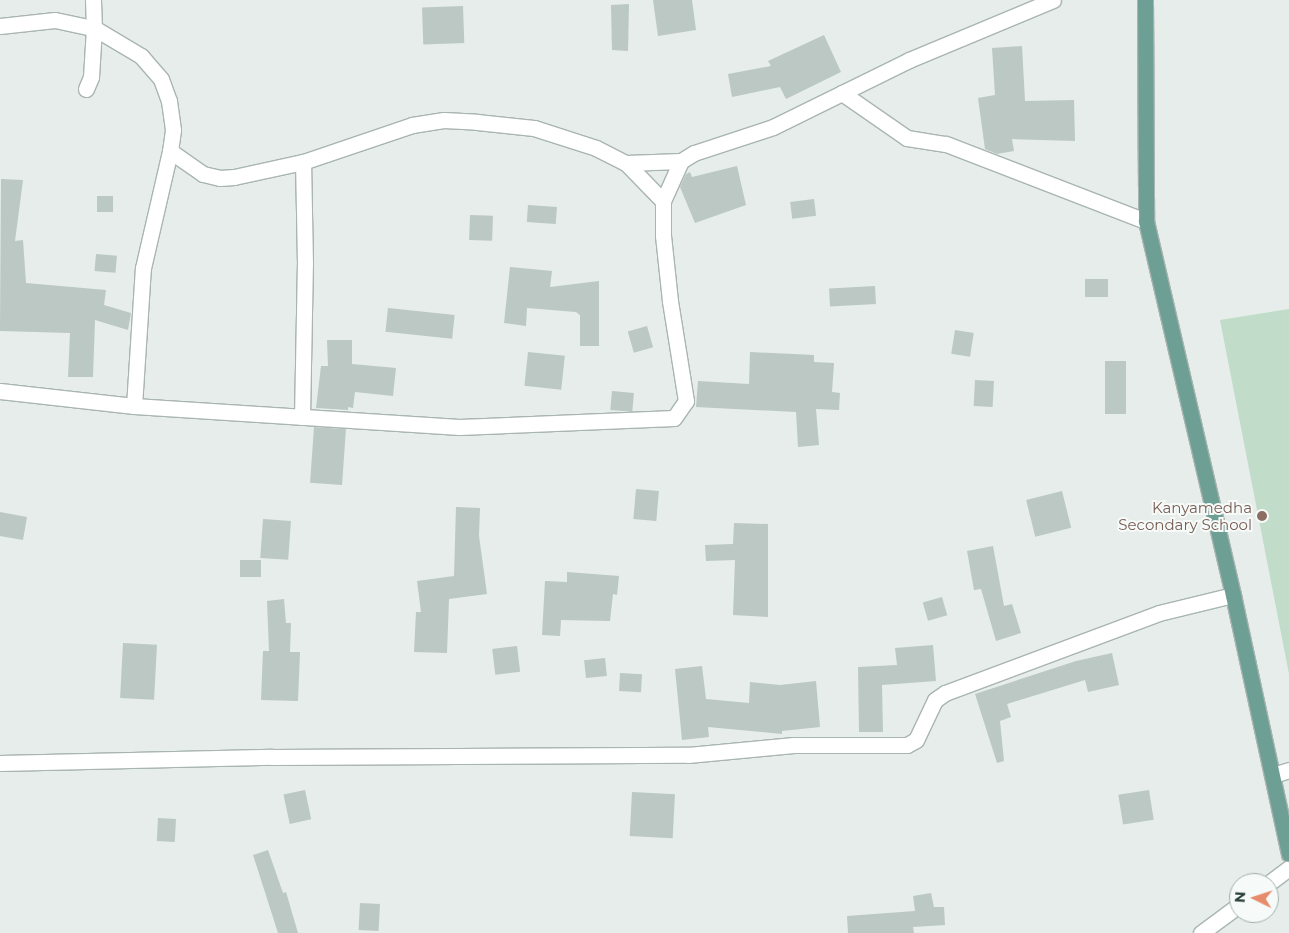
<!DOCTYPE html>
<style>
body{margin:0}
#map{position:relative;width:1289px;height:933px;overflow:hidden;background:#e6edea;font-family:Montserrat,sans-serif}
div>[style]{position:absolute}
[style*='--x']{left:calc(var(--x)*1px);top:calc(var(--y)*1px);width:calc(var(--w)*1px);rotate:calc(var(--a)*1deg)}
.green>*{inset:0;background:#c1dcc9}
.building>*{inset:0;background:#bbc8c3;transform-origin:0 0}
.roads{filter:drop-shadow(1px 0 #a9b5b1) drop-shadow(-1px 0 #a9b5b1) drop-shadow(0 1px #a9b5b1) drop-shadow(0 -1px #a9b5b1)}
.minor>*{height:15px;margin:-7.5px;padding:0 7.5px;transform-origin:7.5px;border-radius:7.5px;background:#fff}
.major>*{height:15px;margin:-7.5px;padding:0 7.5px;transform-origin:7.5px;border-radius:7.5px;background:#6e9f94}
.dots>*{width:14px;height:14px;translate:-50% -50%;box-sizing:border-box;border:2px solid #f6faf8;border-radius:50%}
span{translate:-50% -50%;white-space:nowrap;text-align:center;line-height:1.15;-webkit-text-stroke:4px #f6faf8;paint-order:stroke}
.education-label{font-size:15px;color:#785e54}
.right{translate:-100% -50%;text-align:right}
.north{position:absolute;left:1229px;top:873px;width:50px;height:50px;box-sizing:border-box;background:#f6faf8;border:1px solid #a3afab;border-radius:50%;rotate:274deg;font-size:14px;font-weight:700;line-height:20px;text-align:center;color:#263e38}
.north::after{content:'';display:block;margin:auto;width:18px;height:22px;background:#e78c6a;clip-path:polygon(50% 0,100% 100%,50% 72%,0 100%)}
</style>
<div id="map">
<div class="green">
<div style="clip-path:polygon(1289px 309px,1289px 674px,1220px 320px)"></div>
</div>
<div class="building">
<div style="clip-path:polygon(653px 0,692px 0,696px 30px,658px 36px)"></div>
<div style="clip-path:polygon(629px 4px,628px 51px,612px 50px,611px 5px)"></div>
<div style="left:463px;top:6px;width:37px;height:41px;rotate:88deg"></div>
<div style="clip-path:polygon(824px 35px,841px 72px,786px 99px,780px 87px,732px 97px,728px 74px,771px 66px,768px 61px)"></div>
<div style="clip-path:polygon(1022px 46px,1025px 101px,1074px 100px,1075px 141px,1012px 139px,1014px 151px,997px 154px,985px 149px,978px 98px,995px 95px,992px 48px)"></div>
<div style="clip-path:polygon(737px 166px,746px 205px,695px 223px,680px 187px,686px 174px,690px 172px,692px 177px)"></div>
<div style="clip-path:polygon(1px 179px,23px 180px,15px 241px,23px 240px,26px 283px,106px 290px,104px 305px,131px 313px,128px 330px,95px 320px,93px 377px,68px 377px,70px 333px,0 331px)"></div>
<div style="left:97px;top:196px;width:16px;height:16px"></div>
<div style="left:814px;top:199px;width:17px;height:24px;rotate:83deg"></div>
<div style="left:528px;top:205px;width:29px;height:17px;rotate:4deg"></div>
<div style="left:470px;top:215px;width:23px;height:25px;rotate:2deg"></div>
<div style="left:96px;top:254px;width:21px;height:17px;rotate:5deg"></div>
<div style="clip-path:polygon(510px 267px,552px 271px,550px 287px,599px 281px,599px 346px,580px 346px,580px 315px,576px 312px,527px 308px,526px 326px,504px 323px)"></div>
<div style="left:1108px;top:279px;width:18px;height:23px;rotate:90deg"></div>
<div style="left:875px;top:286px;width:18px;height:46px;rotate:87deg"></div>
<div style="left:388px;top:308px;width:67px;height:24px;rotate:6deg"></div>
<div style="left:647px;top:326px;width:22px;height:20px;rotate:74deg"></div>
<div style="left:955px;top:330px;width:19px;height:24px;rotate:9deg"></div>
<div style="clip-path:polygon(327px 340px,352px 340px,352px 364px,396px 368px,393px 396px,355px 392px,353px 408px,348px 407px,348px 410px,316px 408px,321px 366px,328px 366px)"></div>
<div style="left:528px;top:352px;width:37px;height:34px;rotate:6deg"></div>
<div style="clip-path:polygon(750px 352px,814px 355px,814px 362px,834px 363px,832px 392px,840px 393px,839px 410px,816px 409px,819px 445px,798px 447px,796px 412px,696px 407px,698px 381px,749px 384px)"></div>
<div style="left:1105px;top:361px;width:21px;height:53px"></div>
<div style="left:975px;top:380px;width:19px;height:26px;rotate:3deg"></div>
<div style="left:612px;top:391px;width:22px;height:19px;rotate:5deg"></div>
<div style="left:314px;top:427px;width:32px;height:56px;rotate:4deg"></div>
<div style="left:636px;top:489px;width:23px;height:30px;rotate:5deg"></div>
<div style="left:1062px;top:491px;width:38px;height:37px;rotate:76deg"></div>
<div style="clip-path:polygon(456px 507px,480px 508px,479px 536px,487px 594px,449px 599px,447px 653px,414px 652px,416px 612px,421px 612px,417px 581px,454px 576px)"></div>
<div style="clip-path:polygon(0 512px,27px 517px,23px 540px,0 536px)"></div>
<div style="left:263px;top:519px;width:28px;height:39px;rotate:4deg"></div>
<div style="clip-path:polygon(734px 523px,768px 524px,768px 617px,733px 615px,735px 560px,706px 561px,705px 545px,733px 544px)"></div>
<div style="clip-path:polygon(993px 546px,1004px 606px,1012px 604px,1021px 633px,996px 641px,981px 589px,974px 590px,967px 551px)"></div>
<div style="left:240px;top:560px;width:21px;height:17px"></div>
<div style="clip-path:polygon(567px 572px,619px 576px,617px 595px,613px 594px,610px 621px,561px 620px,560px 636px,542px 635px,545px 581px,567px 582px)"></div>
<div style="left:942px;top:597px;width:19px;height:20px;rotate:74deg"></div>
<div style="clip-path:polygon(284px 599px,286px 623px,291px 623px,290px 652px,300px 652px,298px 701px,261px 700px,263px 651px,269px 651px,267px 601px)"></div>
<div style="left:123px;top:643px;width:34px;height:55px;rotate:3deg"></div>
<div style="clip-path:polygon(933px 645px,936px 681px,882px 685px,883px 732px,859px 732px,858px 667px,897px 665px,895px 648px)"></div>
<div style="left:517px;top:646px;width:26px;height:25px;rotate:83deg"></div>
<div style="clip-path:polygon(1112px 653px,1119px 685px,1088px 692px,1085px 680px,1007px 704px,1011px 717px,1000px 721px,1004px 761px,997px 763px,975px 694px,1076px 661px)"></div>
<div style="left:605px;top:658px;width:18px;height:21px;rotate:84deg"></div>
<div style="clip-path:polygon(702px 666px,706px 699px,749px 703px,750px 682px,780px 685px,816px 681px,820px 727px,782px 731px,782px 734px,708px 727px,709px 737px,682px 740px,675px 669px)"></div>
<div style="left:620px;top:673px;width:22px;height:18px;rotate:3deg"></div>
<div style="left:305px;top:790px;width:30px;height:22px;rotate:78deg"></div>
<div style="left:1149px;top:790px;width:30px;height:31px;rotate:81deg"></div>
<div style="left:632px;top:792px;width:43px;height:44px;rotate:3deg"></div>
<div style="left:158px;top:818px;width:18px;height:23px;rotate:3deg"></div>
<div style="clip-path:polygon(268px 850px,283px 893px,286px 892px,298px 933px,278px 933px,253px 855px)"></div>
<div style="clip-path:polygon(931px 893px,934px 907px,944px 907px,945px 925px,913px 927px,914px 933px,848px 933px,847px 916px,915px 911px,913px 896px)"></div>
<div style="left:360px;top:903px;width:20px;height:27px;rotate:3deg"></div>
</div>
<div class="roads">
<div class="minor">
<div style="--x:93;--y:0;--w:28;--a:88"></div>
<div style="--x:94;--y:28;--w:55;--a:30.8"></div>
<div style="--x:141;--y:56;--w:30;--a:49"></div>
<div style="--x:161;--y:79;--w:23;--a:70"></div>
<div style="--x:169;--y:101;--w:29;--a:82"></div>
<div style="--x:173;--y:130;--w:21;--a:98"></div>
<div style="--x:170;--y:151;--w:40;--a:34.9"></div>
<div style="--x:203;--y:174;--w:17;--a:13"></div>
<div style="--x:220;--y:178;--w:14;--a:-4"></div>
<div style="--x:234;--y:177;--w:71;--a:-12.3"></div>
<div style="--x:303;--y:162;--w:115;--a:-18.7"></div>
<div style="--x:412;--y:125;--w:32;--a:-9"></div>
<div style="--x:444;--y:120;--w:33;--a:3"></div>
<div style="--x:477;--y:122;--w:57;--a:6"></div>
<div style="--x:534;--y:128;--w:65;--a:17.9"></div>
<div style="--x:596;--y:148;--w:34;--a:27"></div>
<div style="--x:626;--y:163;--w:53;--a:45.8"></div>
<div style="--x:0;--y:26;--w:55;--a:-6.2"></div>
<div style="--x:55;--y:20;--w:40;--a:12"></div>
<div style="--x:94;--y:28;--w:49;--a:93.5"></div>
<div style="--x:91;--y:77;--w:13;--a:113"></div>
<div style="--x:842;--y:93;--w:79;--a:34.7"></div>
<div style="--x:907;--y:138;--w:39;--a:9"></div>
<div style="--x:946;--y:144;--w:214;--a:21.1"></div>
<div style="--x:626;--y:163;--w:55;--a:-2.1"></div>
<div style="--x:0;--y:391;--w:135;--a:6.4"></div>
<div style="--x:134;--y:406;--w:326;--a:3.7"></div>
<div style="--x:459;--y:427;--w:215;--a:-2.4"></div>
<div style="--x:674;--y:418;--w:21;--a:-55"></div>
<div style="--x:686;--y:401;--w:101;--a:-99.1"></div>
<div style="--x:670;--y:301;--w:65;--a:-96.1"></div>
<div style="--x:663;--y:236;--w:35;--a:-90"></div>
<div style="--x:663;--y:201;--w:44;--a:-65.8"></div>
<div style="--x:681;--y:161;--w:15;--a:-32"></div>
<div style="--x:694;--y:153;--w:83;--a:-18.2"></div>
<div style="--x:773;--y:127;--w:152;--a:-26.2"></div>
<div style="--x:909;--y:60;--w:156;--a:-22.6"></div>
<div style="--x:134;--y:406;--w:138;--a:-86.3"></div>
<div style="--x:143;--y:268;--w:120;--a:-77"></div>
<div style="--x:302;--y:417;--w:153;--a:-88.9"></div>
<div style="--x:305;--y:264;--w:102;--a:-91.1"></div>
<div style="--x:0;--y:763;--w:272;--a:-1.3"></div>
<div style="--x:272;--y:757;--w:416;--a:-0.3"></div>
<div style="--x:688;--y:755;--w:106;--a:-5.4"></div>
<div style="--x:794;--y:745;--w:113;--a:0"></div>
<div style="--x:907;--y:745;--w:10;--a:-29"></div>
<div style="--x:916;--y:740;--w:44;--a:-64.6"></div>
<div style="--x:935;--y:700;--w:12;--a:-35"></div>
<div style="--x:945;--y:693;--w:228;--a:-20.5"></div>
<div style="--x:1159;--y:613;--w:76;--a:-13.7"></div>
<div style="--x:1273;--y:775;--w:17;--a:-17"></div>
<div style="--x:1269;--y:883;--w:25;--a:-37"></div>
<div style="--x:1201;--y:933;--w:47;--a:-36.4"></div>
</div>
<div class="major">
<div style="--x:1145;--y:0;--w:221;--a:89.7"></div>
<div style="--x:1146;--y:221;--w:384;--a:76.9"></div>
<div style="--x:1233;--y:595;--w:265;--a:77.8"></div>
</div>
</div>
<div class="dots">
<div style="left:1262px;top:516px;background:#8d6e63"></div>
</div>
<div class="education-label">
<span class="right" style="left:1252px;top:516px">Kanyamedha<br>Secondary School</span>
</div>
<div class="north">N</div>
</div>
